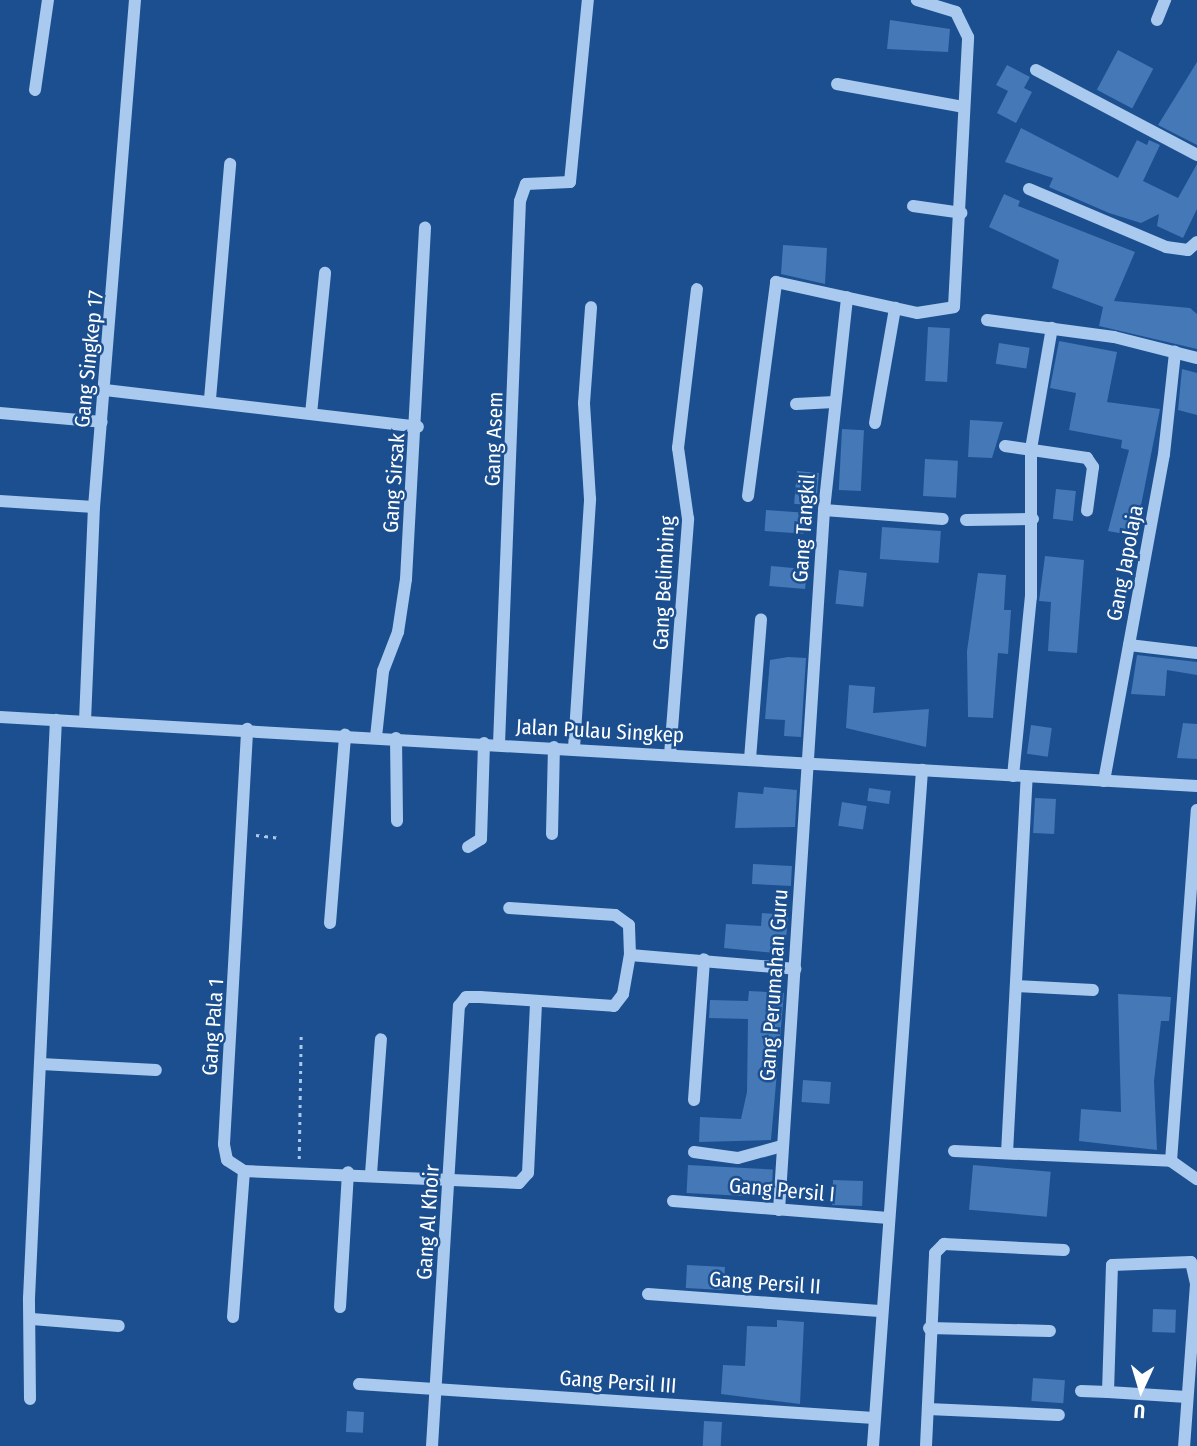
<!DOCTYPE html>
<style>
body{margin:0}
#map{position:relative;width:1197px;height:1446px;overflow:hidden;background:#1b4f8f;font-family:"Fira Sans Condensed",sans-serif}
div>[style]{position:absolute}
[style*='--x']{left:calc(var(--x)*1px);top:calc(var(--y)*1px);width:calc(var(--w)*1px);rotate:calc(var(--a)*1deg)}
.building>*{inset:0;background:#4478b7;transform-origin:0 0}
.path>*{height:2.5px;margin-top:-1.25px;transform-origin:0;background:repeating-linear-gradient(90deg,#a9c9ee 0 3.5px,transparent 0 8.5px)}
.minor>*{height:12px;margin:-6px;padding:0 6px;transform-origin:6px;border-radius:6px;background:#a9c9ee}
span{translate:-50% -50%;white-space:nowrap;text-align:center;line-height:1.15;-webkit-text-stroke:5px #1b4f8f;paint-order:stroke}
.street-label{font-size:21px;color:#fff}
.north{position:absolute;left:1106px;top:1355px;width:70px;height:70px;-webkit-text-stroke:5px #1b4f8f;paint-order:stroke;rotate:184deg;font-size:19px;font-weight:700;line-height:28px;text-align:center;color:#fff}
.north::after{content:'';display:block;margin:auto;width:24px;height:32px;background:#fff;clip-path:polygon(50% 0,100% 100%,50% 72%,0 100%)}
</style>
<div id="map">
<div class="building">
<div style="clip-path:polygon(890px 20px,950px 29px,948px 52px,887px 49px)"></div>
<div style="left:1118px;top:50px;width:40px;height:45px;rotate:28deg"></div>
<div style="clip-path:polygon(1197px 62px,1197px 145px,1158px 125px)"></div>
<div style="clip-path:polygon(1007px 65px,1030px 77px,1024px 88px,1032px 92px,1016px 123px,997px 113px,1008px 91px,996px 85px)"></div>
<div style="clip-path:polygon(1021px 128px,1118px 178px,1137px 140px,1147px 145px,1149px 140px,1160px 145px,1143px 181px,1178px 198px,1197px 164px,1197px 209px,1183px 238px,1157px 226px,1159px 214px,1141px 223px,1109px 213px,1049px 187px,1053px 178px,1005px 162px)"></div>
<div style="clip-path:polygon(1004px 194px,1020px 201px,1018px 206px,1135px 252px,1114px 301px,1190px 308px,1197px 314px,1197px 349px,1099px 326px,1103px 307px,1052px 288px,1059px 260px,989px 227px)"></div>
<div style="clip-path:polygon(783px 245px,827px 248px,825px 284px,781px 274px)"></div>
<div style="left:928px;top:327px;width:22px;height:54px;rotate:3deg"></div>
<div style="clip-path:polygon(1059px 341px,1117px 352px,1107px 402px,1160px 409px,1135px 536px,1108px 531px,1129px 450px,1121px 448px,1122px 440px,1069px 430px,1076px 393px,1050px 388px)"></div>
<div style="left:999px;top:343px;width:31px;height:21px;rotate:9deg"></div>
<div style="clip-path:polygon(1182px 369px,1197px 373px,1197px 415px,1178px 410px)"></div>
<div style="clip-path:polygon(970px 420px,1003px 422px,992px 458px,968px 457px)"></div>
<div style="left:842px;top:429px;width:22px;height:61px;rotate:3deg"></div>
<div style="left:925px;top:459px;width:33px;height:37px;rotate:3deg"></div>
<div style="left:797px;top:471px;width:22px;height:33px;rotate:5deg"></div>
<div style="left:1056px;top:489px;width:20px;height:30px;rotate:6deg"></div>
<div style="left:766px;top:510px;width:39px;height:21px;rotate:4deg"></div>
<div style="left:882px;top:527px;width:59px;height:32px;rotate:4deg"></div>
<div style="clip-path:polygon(1045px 556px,1084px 560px,1077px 653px,1048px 651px,1051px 602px,1039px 601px)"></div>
<div style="left:771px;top:566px;width:36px;height:20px;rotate:5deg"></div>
<div style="left:839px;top:570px;width:28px;height:34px;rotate:6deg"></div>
<div style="clip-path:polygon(978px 573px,1006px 575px,1004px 610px,1011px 610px,1008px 654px,998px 653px,993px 718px,968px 717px,967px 651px)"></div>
<div style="clip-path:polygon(1137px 655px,1197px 662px,1197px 675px,1167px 670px,1165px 696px,1131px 694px)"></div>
<div style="clip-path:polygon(788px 657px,806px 658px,801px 737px,784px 736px,785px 720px,765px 719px,770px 660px)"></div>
<div style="clip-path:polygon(849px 685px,875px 687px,873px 713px,929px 709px,926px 747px,846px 728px)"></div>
<div style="clip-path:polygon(1183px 723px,1197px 724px,1197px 759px,1177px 758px)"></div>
<div style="left:1031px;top:725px;width:21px;height:29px;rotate:8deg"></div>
<div style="clip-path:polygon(764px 787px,797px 790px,795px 827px,735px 828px,738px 792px,763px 794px)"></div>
<div style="left:869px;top:788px;width:22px;height:13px;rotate:8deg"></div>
<div style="left:1035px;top:798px;width:21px;height:35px;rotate:3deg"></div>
<div style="left:842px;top:802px;width:25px;height:24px;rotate:9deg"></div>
<div style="left:753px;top:864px;width:39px;height:20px;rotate:3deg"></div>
<div style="clip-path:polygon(762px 913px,788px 915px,785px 954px,724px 948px,726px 924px,761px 926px)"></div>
<div style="clip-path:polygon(749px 991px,784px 993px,771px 1140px,699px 1142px,700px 1117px,741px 1119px,747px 1092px,748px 1019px,709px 1018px,710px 1000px,748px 1001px)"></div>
<div style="clip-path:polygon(1118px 994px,1171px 997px,1169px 1021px,1161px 1021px,1154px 1081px,1157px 1150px,1079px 1141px,1081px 1109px,1121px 1112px)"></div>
<div style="left:803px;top:1080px;width:28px;height:22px;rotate:4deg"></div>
<div style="left:688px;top:1165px;width:85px;height:28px;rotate:3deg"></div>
<div style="left:973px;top:1165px;width:78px;height:45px;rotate:5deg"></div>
<div style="left:833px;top:1180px;width:30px;height:25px;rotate:2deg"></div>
<div style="left:687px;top:1265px;width:38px;height:23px;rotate:3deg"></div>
<div style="left:1153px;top:1309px;width:23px;height:23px;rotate:2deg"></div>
<div style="clip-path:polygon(777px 1320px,804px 1322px,800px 1404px,721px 1394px,723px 1365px,745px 1366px,747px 1326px,777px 1327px)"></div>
<div style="left:1033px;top:1378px;width:32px;height:23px;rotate:4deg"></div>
<div style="left:347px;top:1411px;width:17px;height:21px;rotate:3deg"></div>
<div style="left:704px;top:1421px;width:18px;height:25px;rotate:3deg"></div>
</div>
<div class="path">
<div style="--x:256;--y:835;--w:25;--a:7"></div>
<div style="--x:299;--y:1159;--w:126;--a:-89.1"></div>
</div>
<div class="minor">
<div style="--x:1157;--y:20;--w:22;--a:-68"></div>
<div style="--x:1036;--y:70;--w:182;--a:27.8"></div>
<div style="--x:837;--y:84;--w:128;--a:10.3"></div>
<div style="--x:35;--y:90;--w:91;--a:-81.8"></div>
<div style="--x:1029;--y:189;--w:149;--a:22.9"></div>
<div style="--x:1166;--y:247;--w:22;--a:8"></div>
<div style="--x:1188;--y:250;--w:12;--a:-42"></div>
<div style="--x:913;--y:206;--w:49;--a:8.1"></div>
<div style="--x:987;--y:320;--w:128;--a:7.6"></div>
<div style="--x:1114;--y:337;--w:86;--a:14.2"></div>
<div style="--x:105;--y:390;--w:315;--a:6.7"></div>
<div style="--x:210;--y:399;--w:236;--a:-85.1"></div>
<div style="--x:796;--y:404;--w:38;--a:-3"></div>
<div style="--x:0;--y:413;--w:102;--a:5"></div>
<div style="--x:311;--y:414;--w:142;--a:-84.3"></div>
<div style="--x:875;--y:423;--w:117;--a:-80.1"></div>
<div style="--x:1005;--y:446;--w:83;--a:8.3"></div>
<div style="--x:1087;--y:458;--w:11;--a:56"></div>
<div style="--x:1093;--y:467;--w:44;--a:97.8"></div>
<div style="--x:748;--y:496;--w:216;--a:-82.5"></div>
<div style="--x:776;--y:282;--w:144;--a:12.4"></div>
<div style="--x:917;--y:313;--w:37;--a:-9"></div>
<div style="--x:954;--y:307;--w:270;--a:-87"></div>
<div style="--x:968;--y:37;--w:28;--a:-116"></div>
<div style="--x:956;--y:12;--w:41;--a:-162.9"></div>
<div style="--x:0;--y:501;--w:94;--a:3.7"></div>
<div style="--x:824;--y:510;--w:119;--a:4.3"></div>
<div style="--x:966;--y:520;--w:67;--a:-0.9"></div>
<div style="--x:1129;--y:645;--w:68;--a:6.7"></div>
<div style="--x:0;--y:717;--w:1199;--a:3.3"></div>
<div style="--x:85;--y:721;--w:214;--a:-87.6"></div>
<div style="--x:94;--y:507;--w:509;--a:-85.38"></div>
<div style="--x:376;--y:737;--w:66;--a:-83.9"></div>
<div style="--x:383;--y:671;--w:42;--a:-69"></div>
<div style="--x:398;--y:632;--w:54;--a:-81.4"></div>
<div style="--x:406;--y:579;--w:352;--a:-86.9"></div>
<div style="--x:396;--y:738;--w:83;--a:89.3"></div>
<div style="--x:499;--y:744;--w:543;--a:-87.79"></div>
<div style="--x:520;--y:201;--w:18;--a:-71"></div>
<div style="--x:526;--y:184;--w:44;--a:-2.6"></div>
<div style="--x:570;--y:182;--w:183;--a:-84.4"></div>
<div style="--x:574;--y:748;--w:250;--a:-86.3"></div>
<div style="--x:590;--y:499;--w:96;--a:-93.6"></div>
<div style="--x:584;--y:403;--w:96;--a:-85.8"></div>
<div style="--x:670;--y:755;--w:237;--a:-85.6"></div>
<div style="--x:688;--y:519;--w:72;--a:-98"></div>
<div style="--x:678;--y:448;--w:160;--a:-83.2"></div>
<div style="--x:750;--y:759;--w:140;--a:-85.5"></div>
<div style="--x:1013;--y:776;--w:180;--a:-84.3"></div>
<div style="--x:1031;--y:597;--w:148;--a:-90"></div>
<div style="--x:1031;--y:449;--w:123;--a:-80.2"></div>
<div style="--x:1104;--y:781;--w:332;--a:-79.6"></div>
<div style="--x:1164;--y:454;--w:103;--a:-83.8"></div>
<div style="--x:552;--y:834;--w:87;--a:-88.7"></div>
<div style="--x:468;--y:847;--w:15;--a:-32"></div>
<div style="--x:481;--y:839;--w:96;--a:-88.2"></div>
<div style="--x:330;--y:923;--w:189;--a:-85.4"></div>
<div style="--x:630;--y:955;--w:166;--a:4.8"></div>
<div style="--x:1016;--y:986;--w:77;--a:3"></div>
<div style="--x:41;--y:1064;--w:115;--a:3"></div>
<div style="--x:694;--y:1100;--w:141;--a:-85.9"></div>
<div style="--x:954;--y:1151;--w:217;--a:2.6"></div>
<div style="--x:1171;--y:1161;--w:32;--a:35"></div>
<div style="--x:694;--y:1152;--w:44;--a:7.8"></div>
<div style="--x:738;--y:1158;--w:46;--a:-15.3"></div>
<div style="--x:1007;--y:1153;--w:377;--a:-87"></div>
<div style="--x:1171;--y:1161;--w:352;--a:-85.8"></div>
<div style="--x:244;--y:1171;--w:275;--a:2.5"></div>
<div style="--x:519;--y:1183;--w:13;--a:-48"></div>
<div style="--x:528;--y:1173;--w:170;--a:-87.3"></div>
<div style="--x:371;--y:1174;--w:135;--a:-85.8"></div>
<div style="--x:673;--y:1201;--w:216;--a:4.5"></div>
<div style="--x:779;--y:1210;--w:701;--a:-86.32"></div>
<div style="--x:824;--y:510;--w:214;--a:-83.8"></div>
<div style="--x:648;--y:1294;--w:232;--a:4.2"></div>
<div style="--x:340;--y:1307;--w:135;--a:-86.6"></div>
<div style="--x:233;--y:1317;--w:146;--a:-85.7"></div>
<div style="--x:244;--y:1171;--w:20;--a:-147"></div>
<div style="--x:227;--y:1160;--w:16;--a:-101"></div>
<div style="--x:224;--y:1144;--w:416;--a:-86.8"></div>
<div style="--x:32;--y:1319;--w:87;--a:4.6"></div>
<div style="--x:929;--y:1328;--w:121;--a:1.4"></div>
<div style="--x:359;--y:1384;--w:516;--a:3.78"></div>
<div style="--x:1081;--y:1391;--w:27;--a:2"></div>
<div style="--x:1108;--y:1392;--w:127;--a:-88.2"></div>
<div style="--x:1112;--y:1265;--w:79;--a:-2.2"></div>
<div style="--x:1191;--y:1262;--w:23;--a:77"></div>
<div style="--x:1196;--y:1284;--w:162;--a:94.2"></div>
<div style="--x:1108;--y:1392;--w:79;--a:3.6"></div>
<div style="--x:30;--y:1399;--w:101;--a:-90.6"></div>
<div style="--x:29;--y:1298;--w:579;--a:-87.33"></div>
<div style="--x:928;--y:1409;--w:131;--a:2.6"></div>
<div style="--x:432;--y:1446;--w:441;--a:-86.5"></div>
<div style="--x:459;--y:1006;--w:11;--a:-52"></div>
<div style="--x:466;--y:997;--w:14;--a:0"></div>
<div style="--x:480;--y:997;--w:134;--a:3.8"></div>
<div style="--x:614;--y:1006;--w:15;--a:-53"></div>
<div style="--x:623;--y:994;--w:40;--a:-80"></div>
<div style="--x:630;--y:955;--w:30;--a:-92"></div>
<div style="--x:629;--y:925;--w:17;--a:-144"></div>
<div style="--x:615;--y:915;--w:106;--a:-176.2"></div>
<div style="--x:873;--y:1446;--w:678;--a:-85.85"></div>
<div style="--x:926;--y:1446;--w:193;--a:-87.3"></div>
<div style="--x:935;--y:1253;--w:13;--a:-45"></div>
<div style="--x:944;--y:1244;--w:120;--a:2.9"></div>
</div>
<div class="street-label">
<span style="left:89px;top:359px;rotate:-84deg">Gang Singkep 17</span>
<span style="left:494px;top:439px;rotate:-88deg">Gang Asem</span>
<span style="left:394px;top:483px;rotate:-86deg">Gang Sirsak</span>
<span style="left:804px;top:528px;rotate:-86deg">Gang Tangkil</span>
<span style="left:1125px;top:563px;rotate:-79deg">Gang Japolaja</span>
<span style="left:664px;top:583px;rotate:-87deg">Gang Belimbing</span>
<span style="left:600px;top:731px;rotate:3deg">Jalan Pulau Singkep</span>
<span style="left:774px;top:985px;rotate:-86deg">Gang Perumahan Guru</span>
<span style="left:213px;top:1027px;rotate:-86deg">Gang Pala 1</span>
<span style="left:782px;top:1190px;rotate:5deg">Gang Persil I</span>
<span style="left:428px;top:1222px;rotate:-86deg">Gang Al Khoir</span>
<span style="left:765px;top:1283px;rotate:4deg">Gang Persil II</span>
<span style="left:618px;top:1382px;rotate:4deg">Gang Persil III</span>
</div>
<div class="north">U</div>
</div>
